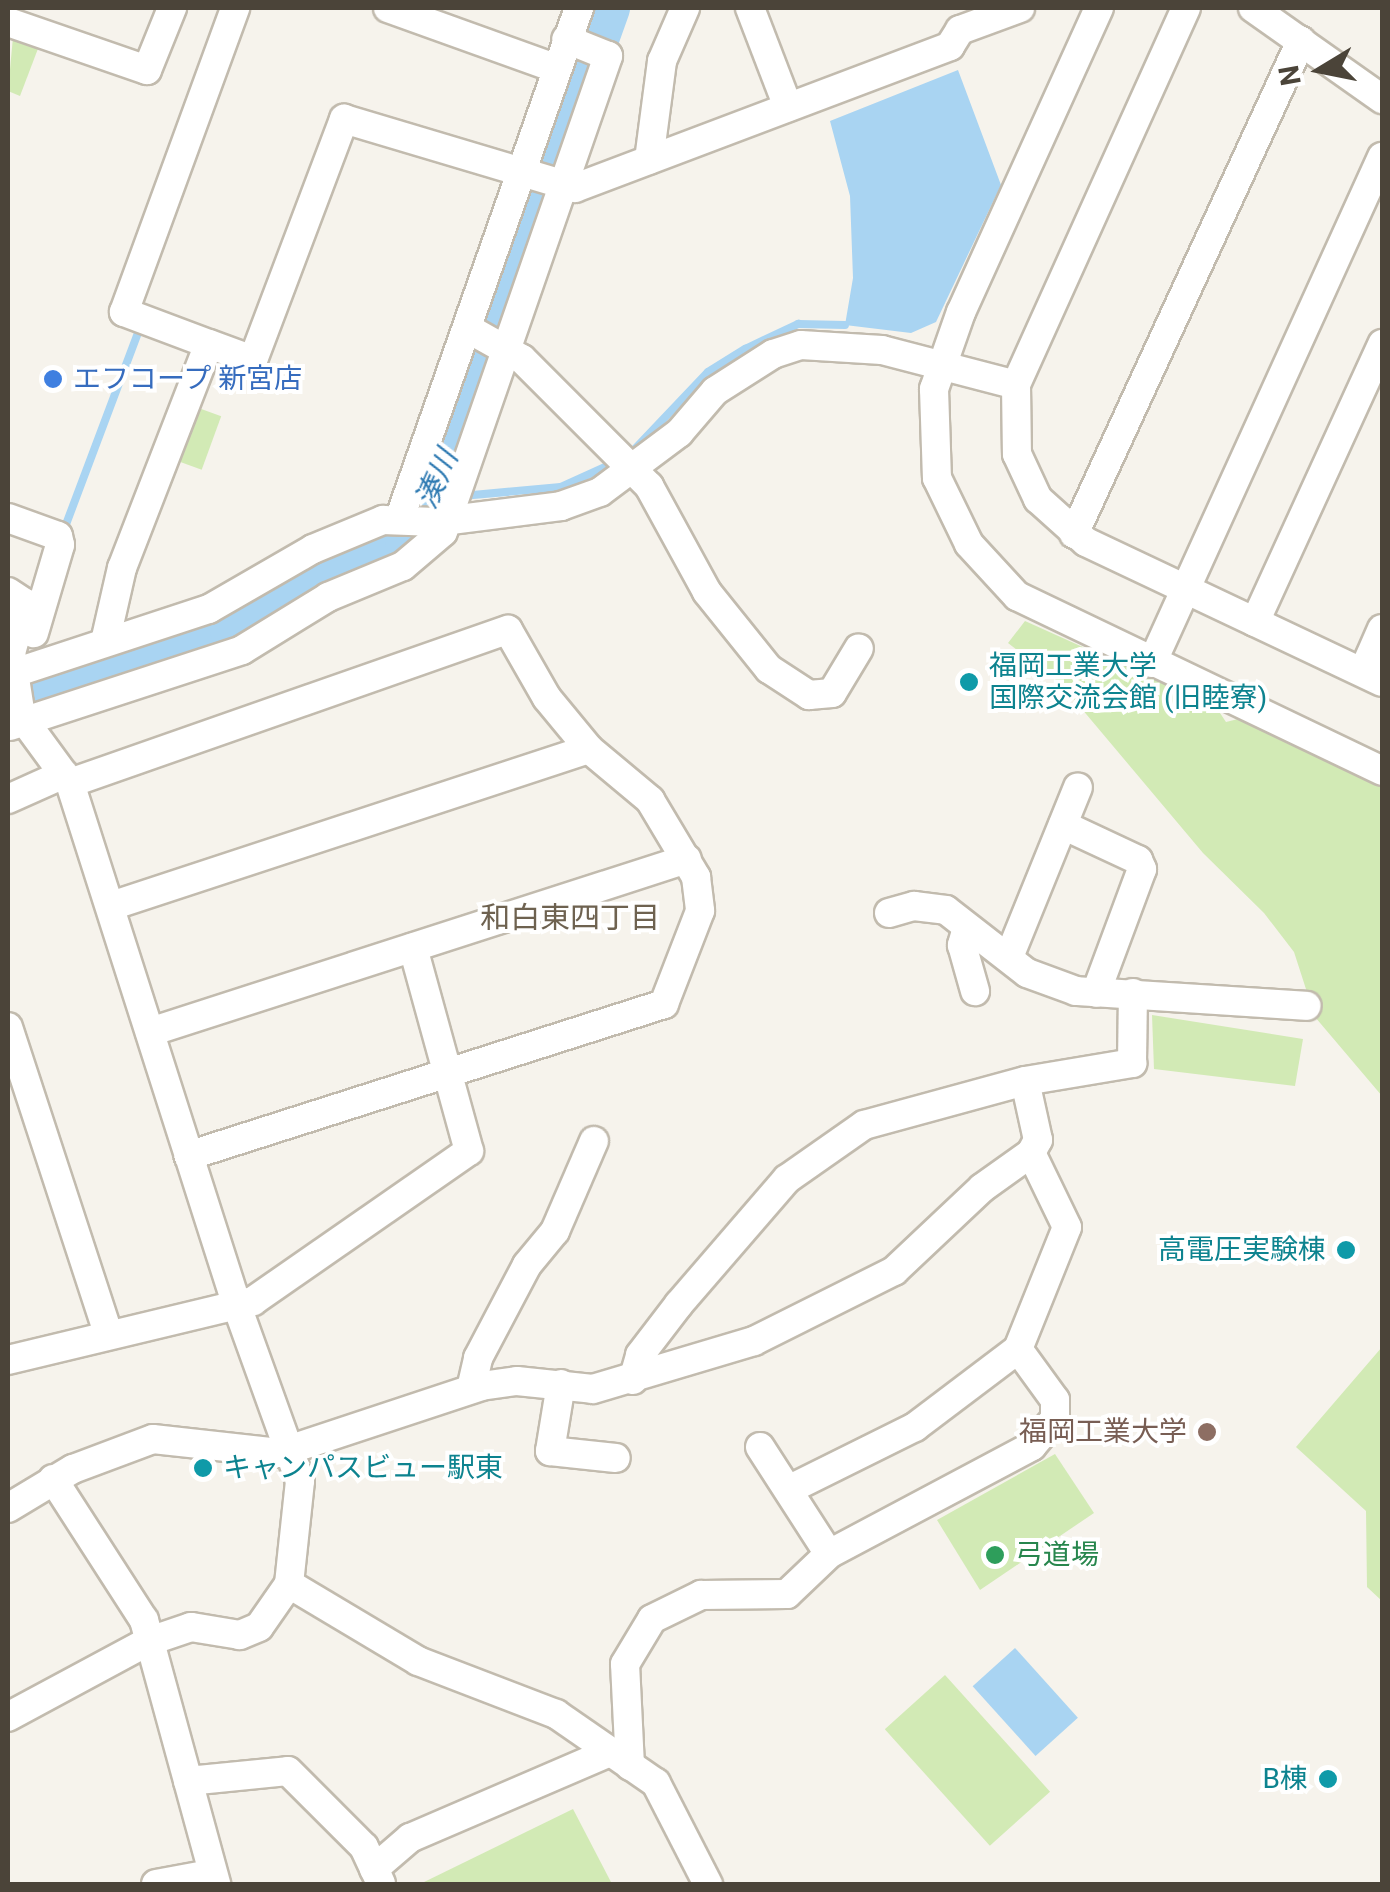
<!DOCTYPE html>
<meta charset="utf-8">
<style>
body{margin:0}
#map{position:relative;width:1390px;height:1892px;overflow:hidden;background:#f6f3ec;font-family:Roboto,"Noto Sans JP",sans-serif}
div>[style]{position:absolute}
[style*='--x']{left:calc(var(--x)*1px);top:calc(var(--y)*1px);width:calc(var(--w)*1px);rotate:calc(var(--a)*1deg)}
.green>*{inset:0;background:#d2eab5;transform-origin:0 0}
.water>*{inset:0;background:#a9d4f2;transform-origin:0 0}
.stream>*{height:8px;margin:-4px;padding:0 4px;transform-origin:4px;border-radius:4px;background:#a9d4f2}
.river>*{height:42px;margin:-21px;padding:0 21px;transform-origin:21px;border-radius:21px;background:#a9d4f2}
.roads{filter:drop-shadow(2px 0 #c2bbae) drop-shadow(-2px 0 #c2bbae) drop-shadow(0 2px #c2bbae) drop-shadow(0 -2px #c2bbae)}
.street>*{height:28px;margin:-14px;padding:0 14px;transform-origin:14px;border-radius:14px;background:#fff}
.dots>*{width:28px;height:28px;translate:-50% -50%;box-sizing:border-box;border:5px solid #fff;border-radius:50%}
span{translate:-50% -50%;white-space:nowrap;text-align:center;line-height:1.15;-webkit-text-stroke:8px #fff;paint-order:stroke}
.shop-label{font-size:28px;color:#366cbe}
.left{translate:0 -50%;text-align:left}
.culture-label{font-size:28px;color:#0d838f}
.right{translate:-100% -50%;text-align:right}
.education-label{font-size:28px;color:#785e54}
.leisure-label{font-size:28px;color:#27864d}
.water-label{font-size:30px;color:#2e7ab2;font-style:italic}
.neighbourhood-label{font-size:30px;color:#6e6250}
.frame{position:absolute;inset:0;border:10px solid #4b4439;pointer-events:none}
.north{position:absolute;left:1270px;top:20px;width:100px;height:100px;-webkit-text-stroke:8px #fff;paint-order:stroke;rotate:260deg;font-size:28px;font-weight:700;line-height:40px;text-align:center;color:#4b4439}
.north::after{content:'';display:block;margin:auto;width:35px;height:45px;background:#4b4439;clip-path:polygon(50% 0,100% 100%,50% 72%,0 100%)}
</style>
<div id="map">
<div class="green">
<div style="clip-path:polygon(13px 37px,39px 46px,20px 96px,8px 91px)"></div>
<div style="left:193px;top:406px;width:30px;height:57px;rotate:20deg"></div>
<div style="clip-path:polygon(1025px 621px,1216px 707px,1226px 722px,1246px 717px,1382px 782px,1382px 1096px,1315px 1017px,1294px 952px,1264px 913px,1203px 853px,1060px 683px,1008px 643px)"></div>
<div style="clip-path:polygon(1152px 1015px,1303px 1039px,1295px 1086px,1154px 1069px)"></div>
<div style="clip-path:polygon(1382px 1347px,1382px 1601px,1367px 1587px,1366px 1511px,1296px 1447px)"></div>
<div style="clip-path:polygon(1055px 1454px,1094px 1513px,980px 1590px,937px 1520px)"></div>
<div style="left:945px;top:1675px;width:157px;height:81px;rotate:48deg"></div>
<div style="clip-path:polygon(573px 1809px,612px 1884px,420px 1884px)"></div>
</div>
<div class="water">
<div style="clip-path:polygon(958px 70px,1001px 185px,936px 322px,911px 333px,845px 325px,853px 278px,850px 196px,830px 121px)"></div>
<div style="left:1015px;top:1648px;width:94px;height:57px;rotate:48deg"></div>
</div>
<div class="stream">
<div style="--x:632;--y:452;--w:110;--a:-46.5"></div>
<div style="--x:708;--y:372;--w:44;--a:-31.9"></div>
<div style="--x:745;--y:349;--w:59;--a:-25.3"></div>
<div style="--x:798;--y:324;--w:47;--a:1.2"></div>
<div style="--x:462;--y:496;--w:99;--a:-5.2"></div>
<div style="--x:561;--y:487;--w:60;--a:-24.4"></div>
<div style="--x:62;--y:535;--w:221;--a:-69.4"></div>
</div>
<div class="river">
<div style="--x:8;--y:705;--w:235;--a:-18.6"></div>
<div style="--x:231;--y:630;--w:196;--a:-27"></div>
<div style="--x:406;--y:541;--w:62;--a:-58.9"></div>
<div style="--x:438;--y:488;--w:510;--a:-70.39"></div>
</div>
<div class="roads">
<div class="street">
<div style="--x:388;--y:8;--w:177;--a:19.8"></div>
<div style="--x:750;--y:8;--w:106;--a:69"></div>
<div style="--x:1099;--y:8;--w:334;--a:114.4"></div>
<div style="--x:961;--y:312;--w:82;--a:109.3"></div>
<div style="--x:934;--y:389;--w:89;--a:88.1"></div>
<div style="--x:937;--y:478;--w:73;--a:64.1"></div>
<div style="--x:969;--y:544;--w:71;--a:47.3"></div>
<div style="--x:1017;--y:596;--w:405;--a:25.6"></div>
<div style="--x:1186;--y:8;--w:414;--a:114.3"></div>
<div style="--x:1016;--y:385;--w:69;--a:89.2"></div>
<div style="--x:1017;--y:454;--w:50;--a:65"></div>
<div style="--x:1038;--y:499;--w:64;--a:41.9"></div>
<div style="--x:1086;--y:542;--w:327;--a:25.3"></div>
<div style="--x:1253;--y:8;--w:158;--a:35.2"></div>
<div style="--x:8;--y:22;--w:147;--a:19.1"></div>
<div style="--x:147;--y:70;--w:67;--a:-68"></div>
<div style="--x:649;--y:160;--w:100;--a:-82.5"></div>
<div style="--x:662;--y:61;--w:58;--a:-66.5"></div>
<div style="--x:467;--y:328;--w:63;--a:29.4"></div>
<div style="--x:522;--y:359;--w:180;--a:45"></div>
<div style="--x:649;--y:486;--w:121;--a:61.3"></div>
<div style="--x:707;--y:592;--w:99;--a:51.2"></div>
<div style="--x:769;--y:669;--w:48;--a:33"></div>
<div style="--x:809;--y:695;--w:23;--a:-5"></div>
<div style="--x:832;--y:693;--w:52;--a:-59"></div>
<div style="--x:209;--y:344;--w:47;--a:20"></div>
<div style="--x:253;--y:360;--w:258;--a:-69.3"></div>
<div style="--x:344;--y:119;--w:241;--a:16.6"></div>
<div style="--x:575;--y:188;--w:401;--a:-20.7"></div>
<div style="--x:950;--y:46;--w:19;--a:-58"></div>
<div style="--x:960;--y:30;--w:64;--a:-20.1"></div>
<div style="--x:400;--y:517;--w:540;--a:-70.62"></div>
<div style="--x:8;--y:518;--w:53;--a:19.8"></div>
<div style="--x:58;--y:536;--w:9;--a:77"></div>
<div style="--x:60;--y:545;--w:92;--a:106.5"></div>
<div style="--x:1074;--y:534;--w:543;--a:-65.28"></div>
<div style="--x:8;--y:592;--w:20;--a:33"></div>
<div style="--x:25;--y:603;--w:52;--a:105.6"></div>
<div style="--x:11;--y:653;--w:64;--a:81"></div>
<div style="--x:21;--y:716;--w:83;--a:53.8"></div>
<div style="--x:70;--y:783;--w:549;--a:72.29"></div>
<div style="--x:237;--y:1306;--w:186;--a:70.2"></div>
<div style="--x:300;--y:1481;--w:104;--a:96.1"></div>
<div style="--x:289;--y:1584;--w:52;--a:124.9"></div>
<div style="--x:259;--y:1627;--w:21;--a:157"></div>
<div style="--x:240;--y:1635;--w:50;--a:-170.7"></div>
<div style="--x:191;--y:1627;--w:46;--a:161.2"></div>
<div style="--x:147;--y:1642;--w:158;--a:151.7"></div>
<div style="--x:1255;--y:622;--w:306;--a:-65.4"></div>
<div style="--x:105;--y:642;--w:76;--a:-77.1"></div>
<div style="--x:122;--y:568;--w:240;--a:-68.8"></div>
<div style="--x:209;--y:344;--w:91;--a:-159.4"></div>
<div style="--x:124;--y:312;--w:324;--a:-69.9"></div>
<div style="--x:1152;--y:663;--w:556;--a:-65.56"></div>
<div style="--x:1363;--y:672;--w:47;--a:-66.2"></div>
<div style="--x:8;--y:675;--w:212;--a:-18.2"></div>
<div style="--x:209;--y:609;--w:120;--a:-30"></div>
<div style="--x:313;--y:549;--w:76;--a:-22.5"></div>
<div style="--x:383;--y:520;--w:52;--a:2.2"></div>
<div style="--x:435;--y:522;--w:127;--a:-7.2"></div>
<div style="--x:561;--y:506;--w:41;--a:-19.7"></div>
<div style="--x:600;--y:492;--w:99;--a:-36.8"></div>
<div style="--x:679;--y:433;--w:55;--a:-49.4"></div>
<div style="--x:715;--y:391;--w:69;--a:-32.5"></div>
<div style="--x:773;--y:354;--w:29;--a:-18"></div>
<div style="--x:801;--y:345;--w:81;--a:3.5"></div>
<div style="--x:882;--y:350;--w:138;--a:14.6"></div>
<div style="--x:10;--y:726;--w:244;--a:-18.1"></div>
<div style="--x:242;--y:650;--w:101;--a:-31.6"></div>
<div style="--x:328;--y:597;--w:81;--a:-22.5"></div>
<div style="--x:403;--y:566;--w:52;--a:-40.4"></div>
<div style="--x:443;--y:532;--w:504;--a:-70.88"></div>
<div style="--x:608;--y:56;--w:45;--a:-158"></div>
<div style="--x:70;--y:783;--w:464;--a:-19.3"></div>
<div style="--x:508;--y:630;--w:78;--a:60.2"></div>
<div style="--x:547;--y:698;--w:66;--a:50.5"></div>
<div style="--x:589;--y:749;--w:80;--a:39.9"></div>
<div style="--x:650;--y:800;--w:90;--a:59.1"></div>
<div style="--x:696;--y:877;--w:34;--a:83"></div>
<div style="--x:700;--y:911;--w:100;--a:111.2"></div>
<div style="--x:664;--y:1004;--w:499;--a:162.3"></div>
<div style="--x:8;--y:799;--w:61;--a:-24.1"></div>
<div style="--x:1063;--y:825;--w:83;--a:25"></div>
<div style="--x:1138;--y:860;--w:10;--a:66"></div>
<div style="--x:1142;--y:869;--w:132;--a:110.4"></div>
<div style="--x:111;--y:906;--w:503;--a:-18.18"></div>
<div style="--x:889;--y:913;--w:26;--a:-16"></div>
<div style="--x:914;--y:906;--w:32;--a:7"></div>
<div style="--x:946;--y:910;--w:103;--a:37.9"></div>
<div style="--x:1027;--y:973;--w:52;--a:20.2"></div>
<div style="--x:1076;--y:991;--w:231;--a:3.7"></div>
<div style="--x:966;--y:931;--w:15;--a:106"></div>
<div style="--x:962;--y:945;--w:48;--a:74.2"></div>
<div style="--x:1009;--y:957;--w:183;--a:-67.9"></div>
<div style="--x:8;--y:1027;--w:322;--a:71.9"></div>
<div style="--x:150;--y:1032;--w:564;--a:-17.86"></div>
<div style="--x:8;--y:1360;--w:252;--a:-13.5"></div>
<div style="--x:253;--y:1301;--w:263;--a:-34.8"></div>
<div style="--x:469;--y:1151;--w:211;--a:-105.4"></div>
<div style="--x:633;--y:1380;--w:26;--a:-74"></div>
<div style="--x:640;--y:1355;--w:64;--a:-52.6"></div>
<div style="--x:679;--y:1304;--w:165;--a:-49.2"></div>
<div style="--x:787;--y:1179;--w:94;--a:-35"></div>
<div style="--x:864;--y:1125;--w:167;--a:-15.3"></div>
<div style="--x:1025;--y:1081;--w:109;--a:-9.5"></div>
<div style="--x:1132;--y:1063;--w:70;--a:-89.2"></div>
<div style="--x:561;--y:1384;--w:68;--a:99.3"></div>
<div style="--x:550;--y:1451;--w:66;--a:6.1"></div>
<div style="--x:471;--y:1389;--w:32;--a:-77"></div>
<div style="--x:478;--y:1358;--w:105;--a:-62.2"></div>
<div style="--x:527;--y:1265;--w:44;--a:-50.5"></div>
<div style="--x:555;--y:1231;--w:98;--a:-66.6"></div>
<div style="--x:760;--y:1447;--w:127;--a:57.2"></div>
<div style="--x:53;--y:1479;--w:168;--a:57.2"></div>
<div style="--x:144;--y:1620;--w:274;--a:74.7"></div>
<div style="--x:790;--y:1489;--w:140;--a:-26.4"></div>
<div style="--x:915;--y:1427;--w:129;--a:-37.1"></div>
<div style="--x:8;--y:1508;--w:76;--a:-31"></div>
<div style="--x:73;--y:1469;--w:85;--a:-20.6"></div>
<div style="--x:153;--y:1439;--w:127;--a:6.3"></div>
<div style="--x:279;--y:1453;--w:213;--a:-18.3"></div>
<div style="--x:481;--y:1386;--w:36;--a:-8"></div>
<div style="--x:517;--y:1381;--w:76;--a:6"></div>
<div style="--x:593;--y:1389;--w:168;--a:-16.6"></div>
<div style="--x:754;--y:1341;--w:157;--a:-26.6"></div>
<div style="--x:894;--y:1271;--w:121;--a:-43.3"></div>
<div style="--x:982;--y:1188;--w:60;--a:-35.5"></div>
<div style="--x:289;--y:1584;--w:150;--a:30.8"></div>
<div style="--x:418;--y:1661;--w:148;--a:21"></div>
<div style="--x:556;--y:1714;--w:121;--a:34.6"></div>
<div style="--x:656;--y:1783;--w:114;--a:62.8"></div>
<div style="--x:630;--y:1766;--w:102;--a:-92.8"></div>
<div style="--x:625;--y:1664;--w:52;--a:-59"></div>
<div style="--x:652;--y:1619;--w:55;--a:-26.1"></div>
<div style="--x:701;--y:1595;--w:86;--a:-0.7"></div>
<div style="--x:787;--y:1594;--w:58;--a:-43.6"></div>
<div style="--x:829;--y:1554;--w:230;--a:-28"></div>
<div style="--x:1032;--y:1446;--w:35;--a:-50"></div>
<div style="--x:1055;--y:1419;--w:19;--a:-90"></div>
<div style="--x:1055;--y:1400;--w:63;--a:-126"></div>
<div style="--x:1018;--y:1349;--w:131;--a:-68.1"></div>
<div style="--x:1067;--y:1227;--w:82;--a:-115.9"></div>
<div style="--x:1031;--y:1153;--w:15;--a:-62"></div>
<div style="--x:1038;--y:1140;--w:60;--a:-102.4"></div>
<div style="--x:188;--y:1781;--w:100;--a:-5.7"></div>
<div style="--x:288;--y:1771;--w:107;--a:45"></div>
<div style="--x:364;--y:1847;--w:40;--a:65"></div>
<div style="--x:374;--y:1869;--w:48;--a:-40.7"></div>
<div style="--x:410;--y:1838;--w:218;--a:-23.3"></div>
<div style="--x:156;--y:1884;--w:55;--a:-10.5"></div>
</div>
</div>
<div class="dots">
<div style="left:53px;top:379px;background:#3f7fe0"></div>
<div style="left:969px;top:682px;background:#0f9aa8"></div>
<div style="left:1346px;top:1250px;background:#0f9aa8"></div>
<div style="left:1207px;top:1432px;background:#8d6e63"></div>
<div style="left:203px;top:1468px;background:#0f9aa8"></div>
<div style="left:995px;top:1555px;background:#2e9e5b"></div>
<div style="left:1328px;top:1779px;background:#0f9aa8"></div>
</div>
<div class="shop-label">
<span class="left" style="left:73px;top:379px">エフコープ 新宮店</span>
</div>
<div class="culture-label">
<span class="left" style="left:989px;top:682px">福岡工業大学<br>国際交流会館 (旧睦寮)</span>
<span class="right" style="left:1326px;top:1250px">高電圧実験棟</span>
<span class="left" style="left:223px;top:1468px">キャンパスビュー駅東</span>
<span class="right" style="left:1308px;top:1779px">B棟</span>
</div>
<div class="education-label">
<span class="right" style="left:1187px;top:1432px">福岡工業大学</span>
</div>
<div class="leisure-label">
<span class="left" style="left:1015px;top:1555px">弓道場</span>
</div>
<div class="water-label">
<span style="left:437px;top:479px;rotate:-66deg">湊川</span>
</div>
<div class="neighbourhood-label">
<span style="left:570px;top:918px">和白東四丁目</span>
</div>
<div class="frame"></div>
<div class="north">N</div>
</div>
